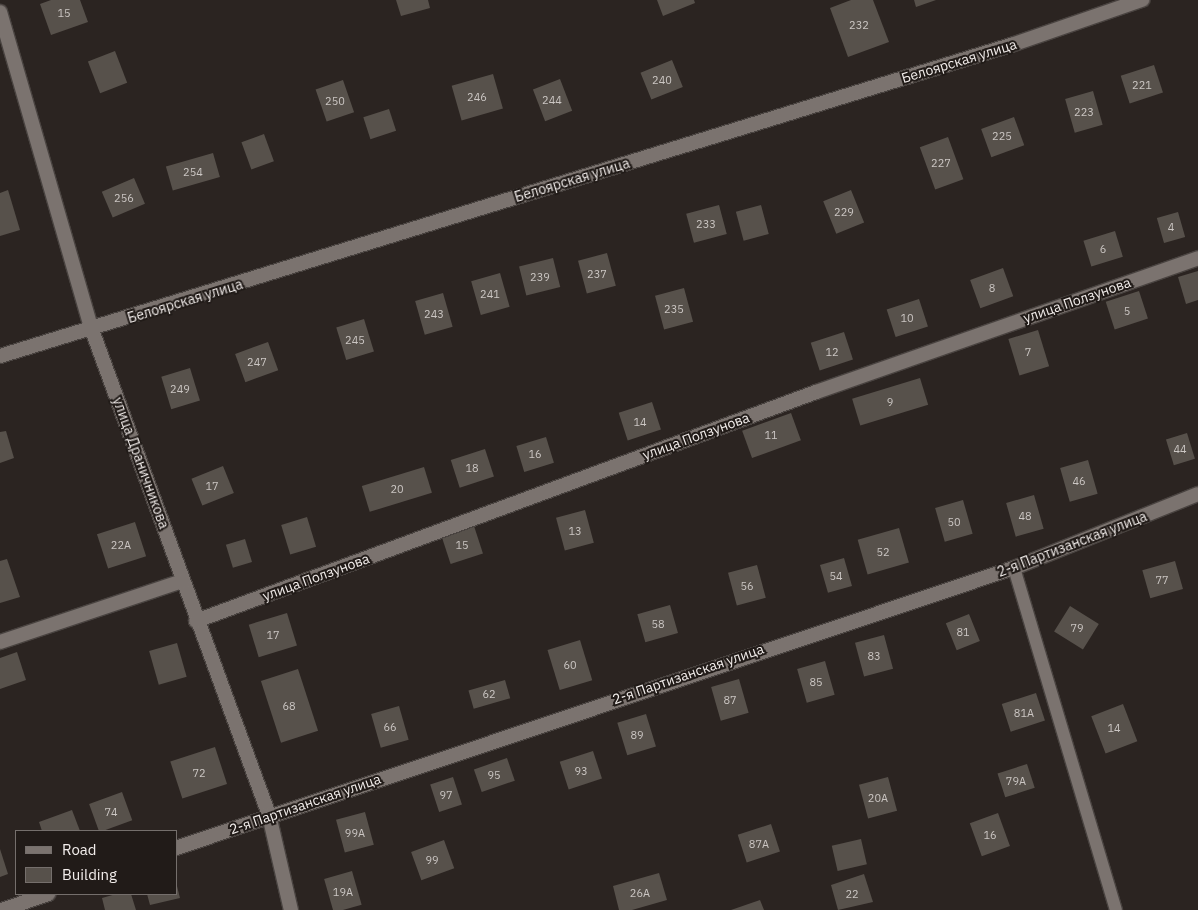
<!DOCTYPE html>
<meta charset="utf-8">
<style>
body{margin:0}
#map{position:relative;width:1198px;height:910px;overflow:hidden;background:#2b2421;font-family:"IBM Plex Sans",sans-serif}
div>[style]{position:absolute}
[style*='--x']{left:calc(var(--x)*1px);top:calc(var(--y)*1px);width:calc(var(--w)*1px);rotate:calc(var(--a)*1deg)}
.building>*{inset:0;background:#57514b;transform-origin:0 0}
.roads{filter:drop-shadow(1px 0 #494340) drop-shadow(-1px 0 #494340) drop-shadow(0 1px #494340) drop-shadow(0 -1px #494340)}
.service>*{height:12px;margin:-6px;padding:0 6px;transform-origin:6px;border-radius:6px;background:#7b736f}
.minor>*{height:14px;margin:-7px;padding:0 7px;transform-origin:7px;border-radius:7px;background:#7b736f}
.tertiary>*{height:14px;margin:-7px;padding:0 7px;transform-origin:7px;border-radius:7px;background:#7b736f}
span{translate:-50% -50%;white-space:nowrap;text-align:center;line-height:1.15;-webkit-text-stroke:4px #211b18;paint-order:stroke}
.number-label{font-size:11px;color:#cbc6c3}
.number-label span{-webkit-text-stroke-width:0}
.street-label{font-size:14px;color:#f2edeb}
.legend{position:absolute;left:15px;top:830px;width:162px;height:65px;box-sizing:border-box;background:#211b18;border:1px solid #756f6c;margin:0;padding:6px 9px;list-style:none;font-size:15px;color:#f2edeb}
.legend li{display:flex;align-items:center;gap:10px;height:25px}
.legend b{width:25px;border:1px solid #756f6c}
</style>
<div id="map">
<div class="building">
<div style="clip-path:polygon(51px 0,80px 0,88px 22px,51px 35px,40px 4px)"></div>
<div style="clip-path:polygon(396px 0,428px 0,430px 8px,401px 16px)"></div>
<div style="clip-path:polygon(657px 0,694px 0,695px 3px,663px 16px)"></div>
<div style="clip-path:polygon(851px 0,873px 0,889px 42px,848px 57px,830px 8px)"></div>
<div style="clip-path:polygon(914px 0,936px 0,916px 7px)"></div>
<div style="left:115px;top:51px;width:34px;height:29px;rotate:69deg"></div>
<div style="left:672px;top:60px;width:29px;height:34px;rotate:68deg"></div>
<div style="left:1154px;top:65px;width:29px;height:35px;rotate:72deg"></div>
<div style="left:493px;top:74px;width:36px;height:43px;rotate:74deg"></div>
<div style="left:560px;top:79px;width:34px;height:29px;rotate:69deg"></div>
<div style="left:343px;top:80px;width:34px;height:29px;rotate:71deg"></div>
<div style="left:1093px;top:91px;width:35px;height:29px;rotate:74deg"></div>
<div style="left:389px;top:109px;width:23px;height:27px;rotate:72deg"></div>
<div style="left:1014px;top:117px;width:30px;height:35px;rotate:70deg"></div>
<div style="left:264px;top:134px;width:29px;height:24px;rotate:70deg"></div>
<div style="left:948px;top:137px;width:45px;height:30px;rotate:70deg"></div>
<div style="left:213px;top:153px;width:25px;height:49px;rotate:74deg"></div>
<div style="left:134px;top:178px;width:28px;height:35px;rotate:67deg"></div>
<div style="clip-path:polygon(8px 190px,20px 230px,0 236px,0 193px)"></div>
<div style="left:851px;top:190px;width:35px;height:30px;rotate:68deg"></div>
<div style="left:719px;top:205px;width:30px;height:34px;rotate:75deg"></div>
<div style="left:761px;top:205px;width:30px;height:26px;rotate:75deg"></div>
<div style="left:1178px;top:212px;width:26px;height:22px;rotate:74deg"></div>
<div style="left:1115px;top:231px;width:27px;height:33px;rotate:73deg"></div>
<div style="left:607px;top:253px;width:34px;height:30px;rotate:75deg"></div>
<div style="left:553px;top:258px;width:30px;height:35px;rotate:76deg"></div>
<div style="left:1003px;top:268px;width:30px;height:35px;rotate:70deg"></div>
<div style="clip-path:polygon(1198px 271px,1198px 300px,1186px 304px,1178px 277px)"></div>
<div style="left:500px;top:273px;width:35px;height:30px;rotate:74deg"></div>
<div style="left:684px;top:288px;width:35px;height:30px;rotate:75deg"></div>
<div style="left:1139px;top:291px;width:29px;height:35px;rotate:72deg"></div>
<div style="left:443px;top:293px;width:35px;height:29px;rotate:74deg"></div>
<div style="left:919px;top:299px;width:29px;height:34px;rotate:72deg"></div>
<div style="left:364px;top:319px;width:34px;height:29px;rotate:73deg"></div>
<div style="left:1038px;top:330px;width:38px;height:31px;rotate:73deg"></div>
<div style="left:844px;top:332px;width:29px;height:35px;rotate:72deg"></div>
<div style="left:268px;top:342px;width:30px;height:35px;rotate:70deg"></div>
<div style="left:190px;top:368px;width:34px;height:30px;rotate:73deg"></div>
<div style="left:920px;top:378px;width:28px;height:71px;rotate:73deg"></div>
<div style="left:652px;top:402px;width:29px;height:35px;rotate:72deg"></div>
<div style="left:791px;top:413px;width:29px;height:52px;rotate:70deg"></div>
<div style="clip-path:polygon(6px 431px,14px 458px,0 463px,0 432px)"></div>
<div style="left:1187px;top:433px;width:27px;height:22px;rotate:73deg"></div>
<div style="left:546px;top:437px;width:27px;height:31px;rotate:73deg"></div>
<div style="left:485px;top:449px;width:29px;height:36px;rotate:72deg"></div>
<div style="left:1088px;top:460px;width:35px;height:29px;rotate:74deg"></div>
<div style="left:223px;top:466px;width:29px;height:34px;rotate:68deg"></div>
<div style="left:424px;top:467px;width:27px;height:65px;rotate:73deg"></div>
<div style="left:1034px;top:495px;width:35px;height:29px;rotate:74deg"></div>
<div style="left:963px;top:500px;width:35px;height:29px;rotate:74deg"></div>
<div style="left:585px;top:510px;width:34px;height:30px;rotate:75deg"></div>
<div style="left:307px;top:517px;width:31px;height:27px;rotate:73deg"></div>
<div style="left:135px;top:522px;width:36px;height:40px;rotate:72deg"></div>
<div style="left:474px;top:526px;width:29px;height:34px;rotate:72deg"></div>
<div style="left:899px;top:528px;width:36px;height:43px;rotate:74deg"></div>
<div style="left:245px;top:539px;width:24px;height:20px;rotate:73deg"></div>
<div style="left:844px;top:558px;width:29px;height:25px;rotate:74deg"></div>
<div style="clip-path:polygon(7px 559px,20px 597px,0 603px,0 561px)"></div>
<div style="left:1175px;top:561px;width:29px;height:34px;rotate:74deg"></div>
<div style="left:757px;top:565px;width:34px;height:30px;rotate:75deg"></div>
<div style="left:670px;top:605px;width:29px;height:34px;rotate:74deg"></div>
<div style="left:1070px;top:606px;width:34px;height:30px;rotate:32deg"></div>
<div style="left:287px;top:613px;width:34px;height:40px;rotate:73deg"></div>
<div style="left:969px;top:614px;width:29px;height:25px;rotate:68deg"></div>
<div style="left:884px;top:635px;width:35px;height:30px;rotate:75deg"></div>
<div style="left:580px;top:640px;width:42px;height:34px;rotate:73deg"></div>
<div style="left:177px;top:643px;width:35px;height:29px;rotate:74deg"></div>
<div style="clip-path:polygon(17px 652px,26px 680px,0 689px,0 658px)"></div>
<div style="left:825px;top:661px;width:35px;height:29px;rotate:74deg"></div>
<div style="left:298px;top:669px;width:65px;height:39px;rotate:72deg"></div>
<div style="left:739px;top:679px;width:35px;height:29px;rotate:74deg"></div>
<div style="left:505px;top:680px;width:19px;height:38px;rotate:74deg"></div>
<div style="left:1036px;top:693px;width:29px;height:36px;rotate:72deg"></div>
<div style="left:1123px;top:704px;width:40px;height:34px;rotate:69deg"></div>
<div style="left:399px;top:706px;width:35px;height:29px;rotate:74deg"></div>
<div style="left:646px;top:714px;width:34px;height:30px;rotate:73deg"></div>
<div style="left:215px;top:747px;width:39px;height:47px;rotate:72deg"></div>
<div style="left:593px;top:751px;width:29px;height:35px;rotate:72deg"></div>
<div style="left:507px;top:758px;width:24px;height:35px;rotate:71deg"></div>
<div style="left:1027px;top:764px;width:25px;height:31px;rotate:72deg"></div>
<div style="left:453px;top:777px;width:29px;height:24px;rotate:72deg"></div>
<div style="left:888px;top:777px;width:35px;height:30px;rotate:75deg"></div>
<div style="left:122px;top:792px;width:30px;height:35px;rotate:70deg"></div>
<div style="clip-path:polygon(72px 810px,80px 831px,42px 831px,39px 822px)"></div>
<div style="left:365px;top:812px;width:34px;height:30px;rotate:75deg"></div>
<div style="left:998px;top:813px;width:35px;height:30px;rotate:70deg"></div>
<div style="left:771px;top:824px;width:29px;height:35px;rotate:72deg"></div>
<div style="left:861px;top:839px;width:26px;height:30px;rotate:77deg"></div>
<div style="left:444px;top:840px;width:30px;height:35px;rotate:70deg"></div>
<div style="clip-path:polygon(0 849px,8px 874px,0 877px)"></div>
<div style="left:352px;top:871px;width:35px;height:29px;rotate:74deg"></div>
<div style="clip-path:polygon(659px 873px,667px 900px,632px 910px,619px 910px,613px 886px)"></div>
<div style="clip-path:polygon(864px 874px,873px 902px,838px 910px,831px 885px)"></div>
<div style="clip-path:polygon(177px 886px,180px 898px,150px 905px,147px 894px,176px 894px)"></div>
<div style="clip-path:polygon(116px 894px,131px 894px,136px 910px,105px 910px,102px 898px)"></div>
<div style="clip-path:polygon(760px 900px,764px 910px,731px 910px)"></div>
</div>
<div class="roads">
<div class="service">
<div style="--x:1014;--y:568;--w:357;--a:73.4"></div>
</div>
<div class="minor">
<div style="--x:0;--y:12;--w:331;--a:73.9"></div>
<div style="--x:92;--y:330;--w:516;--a:69.95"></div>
<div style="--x:269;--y:815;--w:98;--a:77"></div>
<div style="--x:196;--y:621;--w:661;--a:-20.27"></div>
<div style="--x:816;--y:392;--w:405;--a:-19.3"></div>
<div style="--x:0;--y:642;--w:192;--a:-18.5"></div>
<div style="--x:176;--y:848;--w:884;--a:-18.48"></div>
<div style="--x:1014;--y:568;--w:198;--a:-21.9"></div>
<div style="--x:2;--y:910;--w:49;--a:-19.2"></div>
</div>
<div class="tertiary">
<div style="--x:0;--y:356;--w:1058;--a:-17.1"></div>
<div style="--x:1011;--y:45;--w:139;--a:-19"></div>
</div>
</div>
<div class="number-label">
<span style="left:64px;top:13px">15</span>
<span style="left:859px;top:25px">232</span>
<span style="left:662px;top:80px">240</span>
<span style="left:1142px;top:85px">221</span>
<span style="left:477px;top:97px">246</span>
<span style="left:552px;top:100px">244</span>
<span style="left:335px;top:101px">250</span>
<span style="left:1084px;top:112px">223</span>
<span style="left:1002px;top:136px">225</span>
<span style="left:941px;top:163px">227</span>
<span style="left:193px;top:172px">254</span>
<span style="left:124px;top:198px">256</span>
<span style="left:844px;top:212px">229</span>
<span style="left:706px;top:224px">233</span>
<span style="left:1171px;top:227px">4</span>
<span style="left:1103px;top:249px">6</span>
<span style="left:597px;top:274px">237</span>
<span style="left:540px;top:277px">239</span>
<span style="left:992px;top:288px">8</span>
<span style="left:490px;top:294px">241</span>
<span style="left:674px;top:309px">235</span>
<span style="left:1127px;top:311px">5</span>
<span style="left:434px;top:314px">243</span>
<span style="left:907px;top:318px">10</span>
<span style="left:355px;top:340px">245</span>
<span style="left:832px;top:352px">12</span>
<span style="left:1028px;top:352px">7</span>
<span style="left:257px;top:362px">247</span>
<span style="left:180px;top:389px">249</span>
<span style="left:890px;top:402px">9</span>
<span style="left:640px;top:422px">14</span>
<span style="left:771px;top:435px">11</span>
<span style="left:1180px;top:449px">44</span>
<span style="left:535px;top:454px">16</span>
<span style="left:472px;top:468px">18</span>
<span style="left:1079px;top:481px">46</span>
<span style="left:212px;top:486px">17</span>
<span style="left:397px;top:489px">20</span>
<span style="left:1025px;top:516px">48</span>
<span style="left:954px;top:522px">50</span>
<span style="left:575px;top:531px">13</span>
<span style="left:121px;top:545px">22А</span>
<span style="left:462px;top:545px">15</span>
<span style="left:883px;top:552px">52</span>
<span style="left:836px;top:576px">54</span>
<span style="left:1162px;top:580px">77</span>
<span style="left:747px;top:586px">56</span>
<span style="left:658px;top:624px">58</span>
<span style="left:1077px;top:628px">79</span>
<span style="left:963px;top:632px">81</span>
<span style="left:273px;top:635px">17</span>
<span style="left:874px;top:656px">83</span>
<span style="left:570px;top:665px">60</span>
<span style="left:816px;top:682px">85</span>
<span style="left:489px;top:694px">62</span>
<span style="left:730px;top:700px">87</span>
<span style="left:289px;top:706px">68</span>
<span style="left:1024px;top:713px">81А</span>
<span style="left:390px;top:727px">66</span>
<span style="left:1114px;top:728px">14</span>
<span style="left:637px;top:735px">89</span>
<span style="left:581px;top:771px">93</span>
<span style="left:199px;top:773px">72</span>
<span style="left:494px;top:775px">95</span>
<span style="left:1016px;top:781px">79А</span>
<span style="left:446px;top:795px">97</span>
<span style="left:878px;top:798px">20А</span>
<span style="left:111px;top:812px">74</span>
<span style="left:355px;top:833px">99А</span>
<span style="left:990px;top:835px">16</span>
<span style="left:759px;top:844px">87А</span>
<span style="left:432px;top:860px">99</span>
<span style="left:343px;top:892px">19А</span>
<span style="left:640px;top:893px">26А</span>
<span style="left:852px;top:894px">22</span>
</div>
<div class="street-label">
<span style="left:959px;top:61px;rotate:-17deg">Белоярская улица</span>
<span style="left:572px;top:180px;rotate:-17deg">Белоярская улица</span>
<span style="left:1077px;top:300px;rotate:-19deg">улица Ползунова</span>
<span style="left:185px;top:301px;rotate:-17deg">Белоярская улица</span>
<span style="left:696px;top:436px;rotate:-20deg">улица Ползунова</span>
<span style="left:141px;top:463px;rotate:70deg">улица Драничникова</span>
<span style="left:1072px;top:544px;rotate:-21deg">2-я Партизанская улица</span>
<span style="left:316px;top:577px;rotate:-20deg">улица Ползунова</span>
<span style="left:688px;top:674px;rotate:-19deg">2-я Партизанская улица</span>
<span style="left:305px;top:804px;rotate:-19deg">2-я Партизанская улица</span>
</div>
<ul class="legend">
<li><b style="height:6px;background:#7b736f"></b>Road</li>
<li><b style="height:14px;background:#57514b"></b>Building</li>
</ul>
</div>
